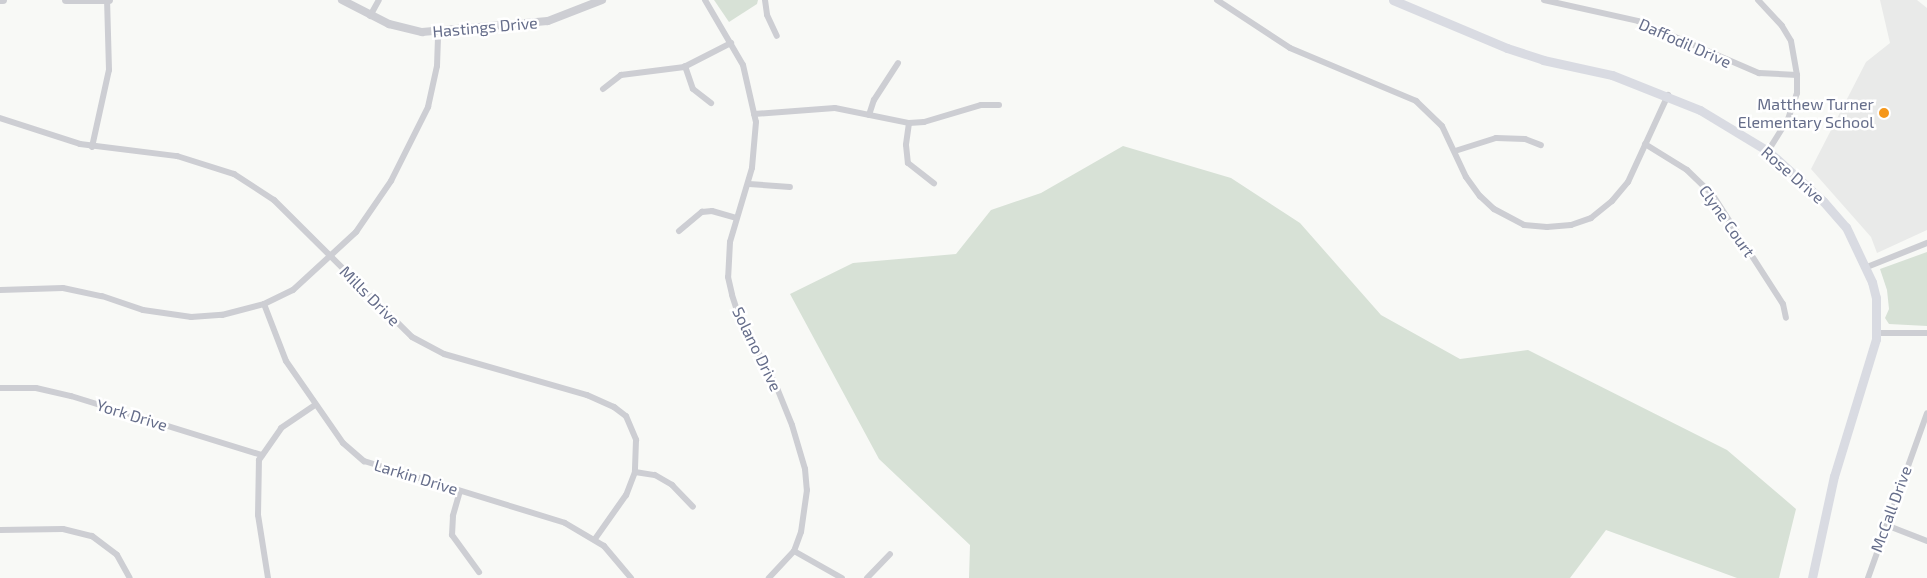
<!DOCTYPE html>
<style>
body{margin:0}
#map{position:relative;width:1927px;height:578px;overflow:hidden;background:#f8f9f6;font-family:"Exo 2",sans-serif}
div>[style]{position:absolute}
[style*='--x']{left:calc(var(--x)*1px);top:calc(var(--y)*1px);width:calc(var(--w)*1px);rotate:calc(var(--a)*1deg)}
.built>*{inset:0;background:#e9eae9}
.green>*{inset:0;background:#d7e1d6}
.minor>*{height:6px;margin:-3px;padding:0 3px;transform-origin:3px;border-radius:3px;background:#cdced3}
.tertiary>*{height:8px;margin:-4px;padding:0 4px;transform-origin:4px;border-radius:4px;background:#cdced3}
.secondary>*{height:9px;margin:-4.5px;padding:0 4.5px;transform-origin:4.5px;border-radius:4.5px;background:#d9dbe2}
.dots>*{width:14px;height:14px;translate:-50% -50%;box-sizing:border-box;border:2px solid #fff;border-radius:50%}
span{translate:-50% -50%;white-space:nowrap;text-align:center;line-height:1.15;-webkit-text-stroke:5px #fff;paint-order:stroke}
.street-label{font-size:16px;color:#656d8a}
.poi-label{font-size:16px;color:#656d8a}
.right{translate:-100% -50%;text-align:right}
</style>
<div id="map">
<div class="built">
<div style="clip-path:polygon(1880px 0,1917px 0,1927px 8px,1927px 230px,1877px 253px,1871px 237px,1811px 169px,1866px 62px,1890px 43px)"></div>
</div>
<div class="green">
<div style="clip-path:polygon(714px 0,758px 0,757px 4px,729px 22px)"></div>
<div style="clip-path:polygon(1123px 146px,1231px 178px,1300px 223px,1381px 315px,1460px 359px,1528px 350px,1727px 450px,1796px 509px,1779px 578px,1737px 578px,1606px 530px,1570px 578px,969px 578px,970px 545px,879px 459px,790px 294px,853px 263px,956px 254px,991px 210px,1041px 193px)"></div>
<div style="clip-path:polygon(1927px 252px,1927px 326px,1889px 324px,1885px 318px,1889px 309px,1887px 290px,1880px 269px)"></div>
</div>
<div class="minor">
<div style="--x:705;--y:0;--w:75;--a:59.7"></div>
<div style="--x:743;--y:65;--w:58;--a:77.2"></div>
<div style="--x:756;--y:122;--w:46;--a:95"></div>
<div style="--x:752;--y:168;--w:77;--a:106.6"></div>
<div style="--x:730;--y:242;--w:35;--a:93"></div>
<div style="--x:728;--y:277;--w:18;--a:77"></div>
<div style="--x:732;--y:295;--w:25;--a:72"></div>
<div style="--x:740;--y:319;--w:73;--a:61.3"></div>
<div style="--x:775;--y:383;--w:45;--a:68"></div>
<div style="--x:792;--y:425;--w:46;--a:73.5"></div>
<div style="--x:805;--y:469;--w:21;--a:85"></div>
<div style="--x:807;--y:490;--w:42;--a:98.1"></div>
<div style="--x:801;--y:532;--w:20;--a:110"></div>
<div style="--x:794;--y:551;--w:37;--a:133"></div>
<div style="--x:765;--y:0;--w:15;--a:82"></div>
<div style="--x:767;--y:15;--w:23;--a:65"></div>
<div style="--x:1217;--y:0;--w:87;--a:33.3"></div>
<div style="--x:1290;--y:48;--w:137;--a:22.8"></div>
<div style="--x:1416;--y:101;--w:36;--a:44"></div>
<div style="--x:1442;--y:126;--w:56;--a:64.8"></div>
<div style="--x:1466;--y:177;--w:24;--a:54"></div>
<div style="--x:1480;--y:196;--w:19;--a:43"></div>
<div style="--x:1494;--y:209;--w:34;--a:28"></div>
<div style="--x:1524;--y:225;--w:23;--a:5"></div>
<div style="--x:1547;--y:227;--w:24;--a:-5"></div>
<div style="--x:1571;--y:225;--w:21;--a:-19"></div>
<div style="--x:1591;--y:218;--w:27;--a:-39"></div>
<div style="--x:1612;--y:201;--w:25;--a:-50"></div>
<div style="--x:1628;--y:182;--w:96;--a:-65.3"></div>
<div style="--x:1544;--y:0;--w:96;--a:12.6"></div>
<div style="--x:1638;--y:21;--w:132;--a:23.3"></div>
<div style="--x:1759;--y:73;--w:38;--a:3"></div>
<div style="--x:1758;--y:0;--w:35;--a:47"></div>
<div style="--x:1782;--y:26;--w:17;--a:59"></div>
<div style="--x:1791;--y:41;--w:35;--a:80"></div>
<div style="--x:1797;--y:75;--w:18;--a:90"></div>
<div style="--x:1797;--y:93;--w:28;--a:109"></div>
<div style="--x:1788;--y:119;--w:38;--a:122"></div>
<div style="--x:370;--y:16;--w:18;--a:-61"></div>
<div style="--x:685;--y:66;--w:24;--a:71"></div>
<div style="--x:693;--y:89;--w:23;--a:38"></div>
<div style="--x:603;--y:89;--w:23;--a:-38"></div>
<div style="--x:621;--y:75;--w:64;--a:-7.2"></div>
<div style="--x:684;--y:67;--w:53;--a:-27.1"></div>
<div style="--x:754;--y:114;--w:81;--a:-4.2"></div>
<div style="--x:835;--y:108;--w:76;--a:11.5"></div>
<div style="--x:909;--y:123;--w:15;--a:-4"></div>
<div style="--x:924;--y:122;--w:59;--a:-16.6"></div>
<div style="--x:981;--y:105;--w:18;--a:0"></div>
<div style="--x:869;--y:115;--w:16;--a:-72"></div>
<div style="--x:874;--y:100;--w:44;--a:-57"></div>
<div style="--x:0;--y:118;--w:84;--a:18"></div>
<div style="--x:80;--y:144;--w:98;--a:7.1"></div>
<div style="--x:177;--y:156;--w:60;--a:17.5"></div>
<div style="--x:234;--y:174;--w:48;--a:33"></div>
<div style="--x:274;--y:200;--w:194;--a:44.8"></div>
<div style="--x:412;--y:337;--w:36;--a:28"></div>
<div style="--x:444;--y:354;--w:149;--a:16"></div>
<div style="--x:587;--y:395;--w:30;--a:24"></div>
<div style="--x:614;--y:407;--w:15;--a:37"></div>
<div style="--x:626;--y:416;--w:26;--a:67"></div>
<div style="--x:636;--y:440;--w:32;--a:92"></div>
<div style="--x:635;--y:472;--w:25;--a:111"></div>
<div style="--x:626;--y:495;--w:54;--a:125.2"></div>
<div style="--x:909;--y:123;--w:22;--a:98"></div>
<div style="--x:906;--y:145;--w:18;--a:84"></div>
<div style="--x:908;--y:163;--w:33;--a:38"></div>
<div style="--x:1645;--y:144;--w:49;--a:31.8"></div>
<div style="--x:1687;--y:170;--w:35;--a:44"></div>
<div style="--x:1712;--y:194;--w:131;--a:57.2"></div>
<div style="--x:1783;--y:304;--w:14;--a:78"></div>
<div style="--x:92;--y:147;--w:79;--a:-77.6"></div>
<div style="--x:109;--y:70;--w:70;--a:-91.6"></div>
<div style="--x:1455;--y:151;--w:43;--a:-17.6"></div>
<div style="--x:1496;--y:138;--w:29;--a:2"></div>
<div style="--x:1525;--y:139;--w:17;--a:21"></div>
<div style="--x:749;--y:184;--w:41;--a:4.2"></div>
<div style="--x:679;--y:231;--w:30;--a:-40"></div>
<div style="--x:702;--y:212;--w:10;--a:-6"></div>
<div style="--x:712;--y:211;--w:25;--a:16"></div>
<div style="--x:1867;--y:267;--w:65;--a:-21.8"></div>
<div style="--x:0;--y:290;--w:63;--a:-1.8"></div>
<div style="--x:63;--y:288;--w:40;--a:12"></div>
<div style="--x:102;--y:296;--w:43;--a:18.9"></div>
<div style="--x:143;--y:310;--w:49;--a:8.3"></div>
<div style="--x:191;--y:317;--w:31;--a:-4"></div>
<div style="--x:222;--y:315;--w:43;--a:-14.7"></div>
<div style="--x:264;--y:304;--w:32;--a:-26"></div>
<div style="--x:293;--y:290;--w:86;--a:-42.6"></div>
<div style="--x:356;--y:232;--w:62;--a:-55.5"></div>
<div style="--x:391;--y:181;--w:83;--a:-63.4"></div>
<div style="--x:428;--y:107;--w:42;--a:-77.6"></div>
<div style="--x:437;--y:66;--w:34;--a:-88"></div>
<div style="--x:264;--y:304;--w:61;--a:68.9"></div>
<div style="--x:286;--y:361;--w:100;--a:55.2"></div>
<div style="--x:343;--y:443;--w:28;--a:41"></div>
<div style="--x:364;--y:461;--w:210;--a:17.1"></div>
<div style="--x:565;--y:523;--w:45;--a:30.5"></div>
<div style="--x:604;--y:546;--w:42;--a:49.8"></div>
<div style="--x:1877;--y:333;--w:50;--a:0"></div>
<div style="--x:0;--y:388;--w:36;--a:0"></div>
<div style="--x:36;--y:388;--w:36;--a:13"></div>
<div style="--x:71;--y:396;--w:200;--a:17.2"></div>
<div style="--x:635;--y:472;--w:20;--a:9"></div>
<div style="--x:655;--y:475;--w:20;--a:30"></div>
<div style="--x:672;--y:485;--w:30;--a:46"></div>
<div style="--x:460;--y:491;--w:26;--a:106"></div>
<div style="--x:453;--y:516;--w:19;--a:93"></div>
<div style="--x:452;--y:535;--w:46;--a:53.9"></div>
<div style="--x:1886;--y:525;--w:44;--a:21.3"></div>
<div style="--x:0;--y:530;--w:63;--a:-0.9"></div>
<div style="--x:63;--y:529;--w:30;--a:14"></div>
<div style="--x:92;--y:536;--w:31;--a:37"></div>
<div style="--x:117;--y:555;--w:26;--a:61"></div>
<div style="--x:794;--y:551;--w:55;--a:29.4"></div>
<div style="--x:268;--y:578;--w:64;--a:-99"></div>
<div style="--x:258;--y:515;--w:55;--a:-89"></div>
<div style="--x:259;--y:460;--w:39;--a:-55"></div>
<div style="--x:281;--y:428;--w:41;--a:-34.1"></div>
<div style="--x:867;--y:578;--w:33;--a:-46"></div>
<div style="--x:1868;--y:578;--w:175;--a:-70.3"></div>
</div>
<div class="tertiary">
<div style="--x:0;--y:0;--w:3;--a:0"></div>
<div style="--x:66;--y:0;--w:43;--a:0"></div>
<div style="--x:342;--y:0;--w:53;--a:27.1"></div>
<div style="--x:389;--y:24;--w:34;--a:14"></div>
<div style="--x:422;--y:32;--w:126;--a:-5"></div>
<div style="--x:548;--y:21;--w:58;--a:-21.3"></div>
</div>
<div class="secondary">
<div style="--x:1393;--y:0;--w:124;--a:22.8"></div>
<div style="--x:1507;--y:48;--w:38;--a:18"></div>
<div style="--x:1543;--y:60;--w:71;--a:12.3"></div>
<div style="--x:1612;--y:75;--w:95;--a:21.7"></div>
<div style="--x:1700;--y:110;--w:79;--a:31.1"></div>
<div style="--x:1768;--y:151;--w:74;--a:42.3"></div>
<div style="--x:1823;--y:201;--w:35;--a:49"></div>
<div style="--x:1846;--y:227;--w:61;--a:64.7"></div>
<div style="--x:1872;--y:282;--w:16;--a:76"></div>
<div style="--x:1876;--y:298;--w:41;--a:90"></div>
<div style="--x:1876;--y:339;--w:143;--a:107"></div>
<div style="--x:1834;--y:476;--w:104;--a:102.2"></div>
</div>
<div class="dots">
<div style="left:1884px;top:113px;background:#f5971a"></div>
</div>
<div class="street-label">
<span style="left:485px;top:27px;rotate:-5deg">Hastings Drive</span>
<span style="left:1685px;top:43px;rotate:24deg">Daffodil Drive</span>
<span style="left:1793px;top:175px;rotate:41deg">Rose Drive</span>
<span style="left:1727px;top:221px;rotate:55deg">Clyne Court</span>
<span style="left:370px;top:296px;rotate:45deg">Mills Drive</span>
<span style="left:757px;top:349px;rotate:64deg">Solano Drive</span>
<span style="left:132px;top:415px;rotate:17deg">York Drive</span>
<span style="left:416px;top:477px;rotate:17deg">Larkin Drive</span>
<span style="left:1891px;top:509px;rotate:-70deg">McCall Drive</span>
</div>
<div class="poi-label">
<span class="right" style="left:1874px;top:113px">Matthew Turner<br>Elementary School</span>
</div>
</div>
